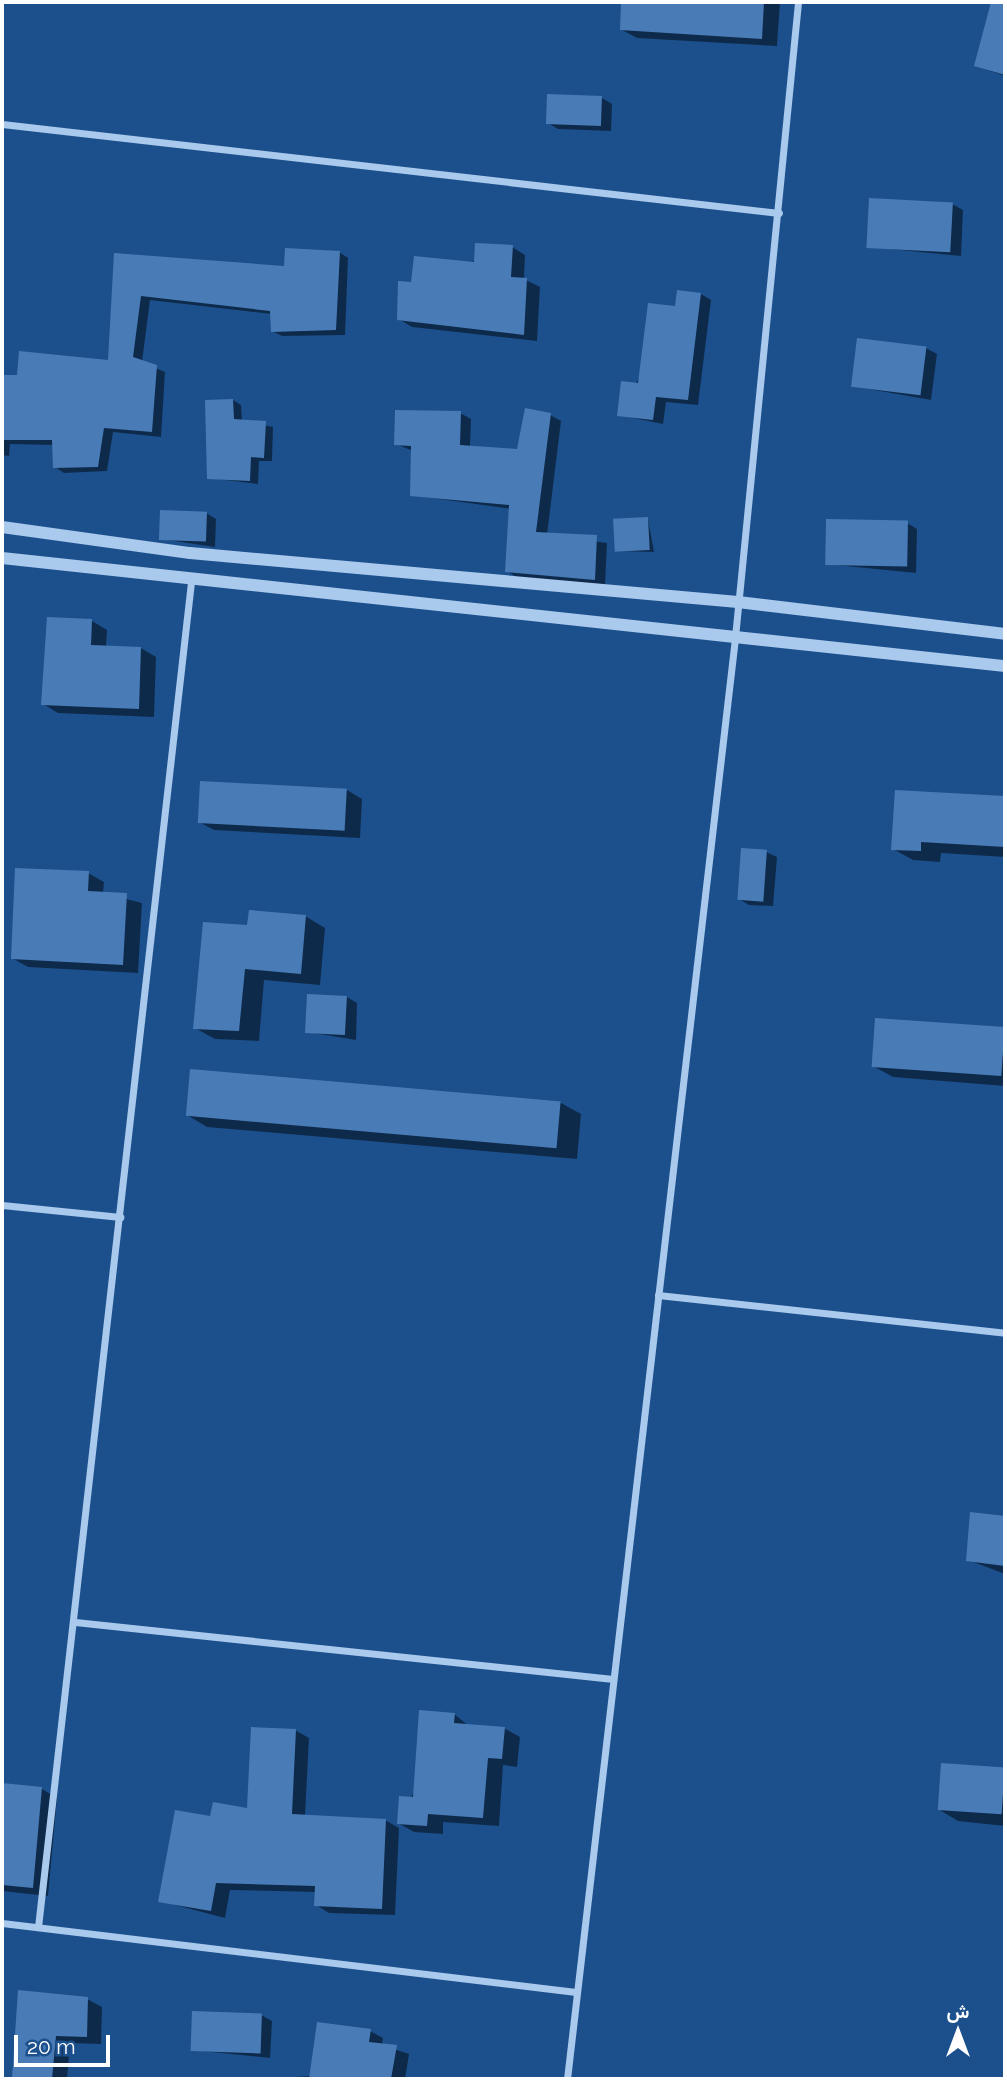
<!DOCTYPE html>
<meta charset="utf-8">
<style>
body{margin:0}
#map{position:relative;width:1007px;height:2081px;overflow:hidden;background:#1c508d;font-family:Raleway,Vazirmatn,sans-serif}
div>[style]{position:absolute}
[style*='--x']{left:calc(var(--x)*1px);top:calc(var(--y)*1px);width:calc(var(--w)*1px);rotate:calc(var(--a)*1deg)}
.shadow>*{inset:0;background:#0007}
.building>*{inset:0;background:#497cb7;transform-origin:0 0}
.minor>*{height:7px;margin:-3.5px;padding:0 3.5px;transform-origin:3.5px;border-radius:3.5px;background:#a9c9ed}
.tertiary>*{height:12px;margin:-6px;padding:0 6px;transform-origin:6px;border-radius:6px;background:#a9c9ed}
span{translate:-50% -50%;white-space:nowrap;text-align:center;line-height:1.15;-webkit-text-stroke:6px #1c508d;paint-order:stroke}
.frame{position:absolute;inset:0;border:4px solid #fff;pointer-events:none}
.north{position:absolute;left:923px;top:1997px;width:70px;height:70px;-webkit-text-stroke:5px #1c508d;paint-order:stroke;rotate:0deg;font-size:19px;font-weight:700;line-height:28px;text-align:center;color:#fff}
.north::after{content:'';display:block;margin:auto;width:24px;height:32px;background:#fff;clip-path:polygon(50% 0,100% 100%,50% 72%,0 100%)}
.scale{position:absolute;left:14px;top:2035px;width:96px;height:32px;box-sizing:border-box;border:4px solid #fff;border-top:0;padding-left:9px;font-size:21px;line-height:24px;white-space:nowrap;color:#fff;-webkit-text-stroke:5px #1c508d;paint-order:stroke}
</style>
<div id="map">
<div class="shadow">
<div style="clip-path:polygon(623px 2px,780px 2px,777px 46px,637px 38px,622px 30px)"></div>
<div style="clip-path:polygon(993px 2px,1005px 2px,1005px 76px,976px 66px)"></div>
<div style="clip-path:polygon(549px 96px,602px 98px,612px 104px,611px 131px,558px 129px,548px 123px)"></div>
<div style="clip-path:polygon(952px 204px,963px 210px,961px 256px,869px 247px)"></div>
<div style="clip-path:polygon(512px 247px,525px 255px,524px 279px,540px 287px,537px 341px,412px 327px,399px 319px,412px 284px)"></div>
<div style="clip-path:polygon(339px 252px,348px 258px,345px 335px,282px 336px,272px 331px,272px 314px,150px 300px,142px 362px,165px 372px,161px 437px,113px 432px,107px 471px,64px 473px,55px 467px,54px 445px,10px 444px,9px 456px,2px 455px,2px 399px,18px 377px,110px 362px,115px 255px,286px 268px)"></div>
<div style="clip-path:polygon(701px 294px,711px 300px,698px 405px,666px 402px,663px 424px,619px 415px,677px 308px)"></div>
<div style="clip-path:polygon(926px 348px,937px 354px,931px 400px,852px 386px)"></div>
<div style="clip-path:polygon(233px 400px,241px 405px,242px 421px,273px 427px,272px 461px,259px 461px,258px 484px,209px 478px)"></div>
<div style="clip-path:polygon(460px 413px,471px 419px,470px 447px,519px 451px,550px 415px,561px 421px,547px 535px,607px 543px,605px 585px,518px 578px,507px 571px,511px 509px,411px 495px,413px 451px,396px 444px)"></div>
<div style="clip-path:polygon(206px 513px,216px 519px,215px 547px,161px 539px)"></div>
<div style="clip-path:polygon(648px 519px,654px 552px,617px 551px)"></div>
<div style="clip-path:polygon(907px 523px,917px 529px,916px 573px,826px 564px)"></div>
<div style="clip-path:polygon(92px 621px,107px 630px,106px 647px,141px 648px,156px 657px,154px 717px,58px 713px,43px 704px)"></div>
<div style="clip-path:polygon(347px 790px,362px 799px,360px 838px,214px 830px,199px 822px)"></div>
<div style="clip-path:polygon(897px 792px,1005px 798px,1005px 857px,941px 853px,940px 862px,913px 860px,893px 849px)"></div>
<div style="clip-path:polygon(766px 852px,777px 857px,773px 906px,749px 905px,739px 899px)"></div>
<div style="clip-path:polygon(88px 873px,104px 882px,103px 893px,142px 903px,138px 973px,28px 967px,12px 958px)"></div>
<div style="clip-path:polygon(305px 916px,325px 928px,320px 985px,264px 980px,259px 1041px,215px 1039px,195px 1028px,249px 927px)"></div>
<div style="clip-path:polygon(347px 997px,357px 1003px,356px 1040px,307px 1032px)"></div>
<div style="clip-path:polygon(877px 1019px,1005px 1030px,1005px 1086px,893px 1077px,873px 1066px)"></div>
<div style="clip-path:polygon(561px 1103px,581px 1114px,577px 1159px,207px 1127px,187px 1115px)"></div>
<div style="clip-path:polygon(972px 1514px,1005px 1518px,1005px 1574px,968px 1560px)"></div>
<div style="clip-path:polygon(454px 1714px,469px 1726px,504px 1728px,520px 1737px,517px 1767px,503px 1765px,499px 1826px,443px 1822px,443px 1834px,414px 1832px,398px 1823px)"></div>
<div style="clip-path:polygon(295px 1730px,309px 1738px,305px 1816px,385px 1820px,399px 1828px,395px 1915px,329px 1913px,316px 1905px,317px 1892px,230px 1890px,225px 1918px,160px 1901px,212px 1818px,248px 1810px)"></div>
<div style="clip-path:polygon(943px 1765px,1005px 1770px,1005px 1826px,958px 1821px,938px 1809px)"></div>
<div style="clip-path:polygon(2px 1785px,42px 1789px,57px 1798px,48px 1896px,2px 1891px)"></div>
<div style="clip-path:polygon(20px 1992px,87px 1999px,102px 2007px,101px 2044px,70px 2043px,67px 2079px,13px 2079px)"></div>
<div style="clip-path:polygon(261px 2015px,272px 2021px,270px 2058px,192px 2050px)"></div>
<div style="clip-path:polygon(370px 2031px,383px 2038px,382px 2045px,409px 2054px,405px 2079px,264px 2079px,311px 2076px)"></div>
</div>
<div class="building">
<div style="clip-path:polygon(621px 2px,764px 2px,762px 39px,620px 30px)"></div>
<div style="clip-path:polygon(991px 2px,1005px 2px,1005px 75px,974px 66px)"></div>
<div style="left:547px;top:94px;width:55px;height:30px;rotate:2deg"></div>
<div style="left:869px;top:198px;width:84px;height:50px;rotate:3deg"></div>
<div style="clip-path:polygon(475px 243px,513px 245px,511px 277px,527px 278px,524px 335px,397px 320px,398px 281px,411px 282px,414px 256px,474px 262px)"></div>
<div style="clip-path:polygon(285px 248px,340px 251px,336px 330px,271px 332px,270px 311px,141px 296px,133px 357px,157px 365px,152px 432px,104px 428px,98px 467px,53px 468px,52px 440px,2px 440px,2px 375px,17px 375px,19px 351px,108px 360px,114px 253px,284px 266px)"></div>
<div style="clip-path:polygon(677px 290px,701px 293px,688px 400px,656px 397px,653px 420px,617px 416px,621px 381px,638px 383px,648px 303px,675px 306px)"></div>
<div style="left:857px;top:338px;width:70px;height:49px;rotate:7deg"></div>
<div style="clip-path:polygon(233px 399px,234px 419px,266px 421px,264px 458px,251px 457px,250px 481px,207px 479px,205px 400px)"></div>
<div style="clip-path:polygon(525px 408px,551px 413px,536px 532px,597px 535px,595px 580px,505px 572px,509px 505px,410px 496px,411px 446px,394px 445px,395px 410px,461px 411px,460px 445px,517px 449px)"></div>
<div style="left:160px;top:510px;width:47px;height:30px;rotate:2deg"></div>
<div style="left:648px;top:517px;width:33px;height:35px;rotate:87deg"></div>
<div style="left:826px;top:519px;width:82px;height:46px;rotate:1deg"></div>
<div style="clip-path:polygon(47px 617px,92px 619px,91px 645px,141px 647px,139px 709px,41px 705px)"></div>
<div style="left:200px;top:781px;width:147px;height:42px;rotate:3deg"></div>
<div style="clip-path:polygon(895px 790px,1005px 796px,1005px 847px,921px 842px,921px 851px,891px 850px)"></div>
<div style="left:741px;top:848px;width:26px;height:52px;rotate:4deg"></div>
<div style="clip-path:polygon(15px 868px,89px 871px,88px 891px,127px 893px,123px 965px,11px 959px)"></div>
<div style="clip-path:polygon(249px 910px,306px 915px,301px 974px,245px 969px,239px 1031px,193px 1029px,203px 922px,247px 925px)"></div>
<div style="left:307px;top:994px;width:40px;height:39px;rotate:3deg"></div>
<div style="left:875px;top:1018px;width:130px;height:49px;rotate:4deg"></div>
<div style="left:190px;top:1069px;width:372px;height:47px;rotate:5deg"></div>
<div style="clip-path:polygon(970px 1512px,1005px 1516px,1005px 1566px,966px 1561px)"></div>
<div style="clip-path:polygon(419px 1710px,455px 1713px,454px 1723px,505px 1727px,502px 1759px,488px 1758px,483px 1818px,428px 1814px,427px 1826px,397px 1824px,399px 1796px,413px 1797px)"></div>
<div style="clip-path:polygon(251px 1727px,296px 1729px,292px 1814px,386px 1819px,382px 1909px,314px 1906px,315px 1886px,216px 1883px,211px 1911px,158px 1902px,175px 1810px,210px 1816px,213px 1802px,247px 1808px)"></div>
<div style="left:941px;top:1763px;width:64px;height:47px;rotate:4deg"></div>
<div style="clip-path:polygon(2px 1783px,42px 1787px,33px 1888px,2px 1885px)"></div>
<div style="clip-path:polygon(18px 1990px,88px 1997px,87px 2037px,56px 2036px,52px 2079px,12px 2079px)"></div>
<div style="left:192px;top:2011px;width:70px;height:40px;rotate:2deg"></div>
<div style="clip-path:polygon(317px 2022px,371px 2029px,369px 2042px,397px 2045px,391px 2079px,309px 2079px)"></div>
</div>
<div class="minor">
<div style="--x:2;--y:124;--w:782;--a:6.53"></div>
<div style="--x:2;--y:1205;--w:119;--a:5.8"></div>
<div style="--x:658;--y:1295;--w:349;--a:6.2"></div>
<div style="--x:75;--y:1622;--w:541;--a:6.05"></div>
<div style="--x:2;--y:1923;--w:578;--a:6.85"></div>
<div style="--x:38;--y:1927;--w:1354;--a:-83.51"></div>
<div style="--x:567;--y:2079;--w:1452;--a:-83.35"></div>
<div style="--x:735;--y:637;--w:638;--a:-84.33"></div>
</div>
<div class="tertiary">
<div style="--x:2;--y:527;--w:190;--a:7.9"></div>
<div style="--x:190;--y:553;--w:550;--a:5.11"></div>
<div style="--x:738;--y:602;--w:269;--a:6.8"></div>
<div style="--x:2;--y:558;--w:1009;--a:6.15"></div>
</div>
<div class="frame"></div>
<div class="north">ش</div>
<div class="scale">20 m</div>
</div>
